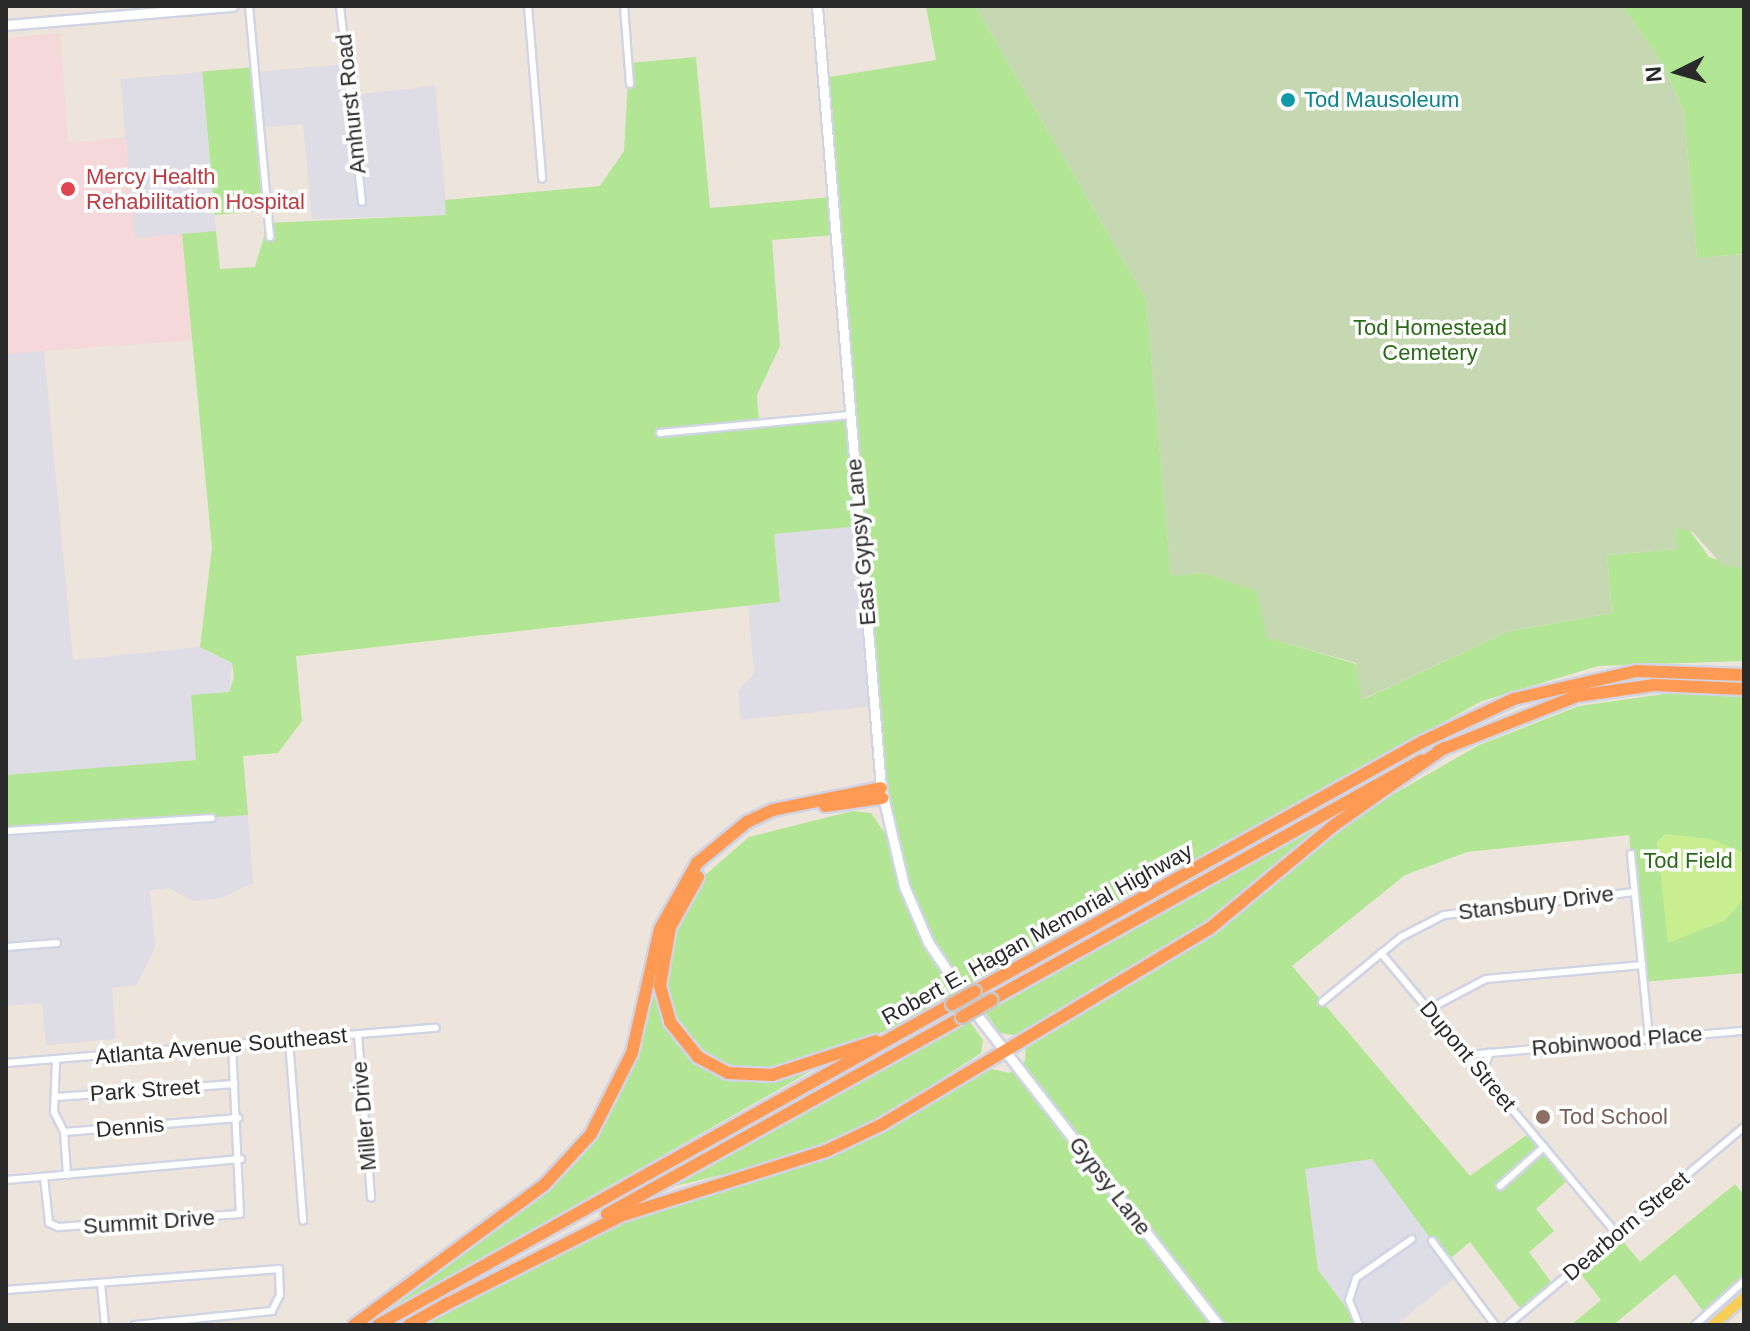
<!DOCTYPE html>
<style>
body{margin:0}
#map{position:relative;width:1750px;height:1331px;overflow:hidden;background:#ede5db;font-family:Helvetica,sans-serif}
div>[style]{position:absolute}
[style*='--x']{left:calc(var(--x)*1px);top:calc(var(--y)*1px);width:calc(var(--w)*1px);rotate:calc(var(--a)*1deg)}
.industrial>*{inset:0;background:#dedce5;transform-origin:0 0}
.medical>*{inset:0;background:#f4d8da}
.green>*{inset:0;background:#b2e694;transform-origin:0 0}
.cemetery>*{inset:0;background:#c5d8b1}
.pitch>*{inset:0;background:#c8ee90}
.roads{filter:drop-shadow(2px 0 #d0d4e4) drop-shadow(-2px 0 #d0d4e4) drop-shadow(0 2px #d0d4e4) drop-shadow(0 -2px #d0d4e4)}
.street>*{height:6px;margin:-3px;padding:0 3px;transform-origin:3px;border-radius:3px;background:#fff}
.secondary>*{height:9px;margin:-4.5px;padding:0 4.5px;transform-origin:4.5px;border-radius:4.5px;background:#fff}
.primary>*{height:10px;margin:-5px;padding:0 5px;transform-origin:5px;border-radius:5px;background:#f8ce55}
.highway>*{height:12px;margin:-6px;padding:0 6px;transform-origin:6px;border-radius:6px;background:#ff9a54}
.bridges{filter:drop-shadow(2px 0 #c8c8c8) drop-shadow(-2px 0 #c8c8c8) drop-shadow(0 2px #c8c8c8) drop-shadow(0 -2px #c8c8c8)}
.highway-bridge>*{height:12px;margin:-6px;padding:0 6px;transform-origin:6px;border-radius:6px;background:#ff9a54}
.dots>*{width:22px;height:22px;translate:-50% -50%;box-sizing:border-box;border:4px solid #fff;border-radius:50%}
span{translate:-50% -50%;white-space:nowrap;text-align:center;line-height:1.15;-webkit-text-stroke:7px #fff;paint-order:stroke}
.culture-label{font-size:22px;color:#0d838f}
.left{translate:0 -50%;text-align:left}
.street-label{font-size:22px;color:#2a2a2a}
.health-label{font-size:22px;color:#be3a42}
.park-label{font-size:22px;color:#2a6b16}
.education-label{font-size:22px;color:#785e54}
.frame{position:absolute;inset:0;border:8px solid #2a2a2a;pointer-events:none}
.north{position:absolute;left:1638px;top:32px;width:80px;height:80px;-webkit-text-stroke:6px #fff;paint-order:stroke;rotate:265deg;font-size:22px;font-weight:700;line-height:32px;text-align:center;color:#2a2a2a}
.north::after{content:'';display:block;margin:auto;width:28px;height:36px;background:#2a2a2a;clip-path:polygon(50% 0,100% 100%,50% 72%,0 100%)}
</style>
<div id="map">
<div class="industrial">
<div style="clip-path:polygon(347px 64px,350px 95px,435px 86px,447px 215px,312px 219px,303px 124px,260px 128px,255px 72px)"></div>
<div style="left:202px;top:72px;width:160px;height:82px;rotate:85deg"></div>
<div style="clip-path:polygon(44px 351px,73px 660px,200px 647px,232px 663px,229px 692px,191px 696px,197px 760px,6px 775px,6px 354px)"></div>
<div style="clip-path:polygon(859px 526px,874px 706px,741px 720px,738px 691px,754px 673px,748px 605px,780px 602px,774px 534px)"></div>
<div style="clip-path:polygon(248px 815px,253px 883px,221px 898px,192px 901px,169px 888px,150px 890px,155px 947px,137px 985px,112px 988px,116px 1039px,46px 1045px,42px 1003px,6px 1006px,6px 831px)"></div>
<div style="clip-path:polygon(1373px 1159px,1458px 1275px,1396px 1325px,1359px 1325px,1318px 1270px,1304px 1169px)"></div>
</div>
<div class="medical">
<div style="clip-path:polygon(60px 33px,68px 143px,126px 137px,135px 238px,182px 234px,192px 340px,6px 354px,6px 38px)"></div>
</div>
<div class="green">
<div style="clip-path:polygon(evenodd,926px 6px,975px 6px,1146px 299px,1171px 575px,1203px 573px,1257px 591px,1268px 638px,1356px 664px,1362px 700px,1509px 631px,1612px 613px,1607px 555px,1677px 549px,1676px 528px,1687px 527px,1709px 557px,1744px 569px,1744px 661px,1598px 666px,1482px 701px,899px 1025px,826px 1056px,762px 1071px,724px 1066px,698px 1050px,673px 1018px,665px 987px,668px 949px,704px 876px,749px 837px,852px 811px,871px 813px,884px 832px,859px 526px,774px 534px,780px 602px,296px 656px,302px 721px,278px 753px,243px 756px,248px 815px,6px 831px,6px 775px,196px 760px,191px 695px,229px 692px,234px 677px,232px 663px,200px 647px,212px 548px,182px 234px,216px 231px,220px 269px,255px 267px,268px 223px,446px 215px,445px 200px,600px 186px,624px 151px,629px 63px,696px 57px,710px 208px,832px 197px,823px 78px,936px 60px,926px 6px,835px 235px,850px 415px,759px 425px,757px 395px,780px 346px,772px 240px,835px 235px)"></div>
<div style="clip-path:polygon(1622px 6px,1744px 6px,1744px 254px,1697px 258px,1684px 112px,1663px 64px)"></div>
<div style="left:255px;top:67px;width:144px;height:53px;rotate:85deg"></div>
<div style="clip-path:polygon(1678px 692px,1744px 697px,1744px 973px,1643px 982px,1629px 835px,1467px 852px,1405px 875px,1292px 966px,1470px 1176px,1531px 1132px,1570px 1178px,1536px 1209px,1554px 1231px,1529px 1252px,1554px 1286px,1523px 1312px,1470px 1242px,1447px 1261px,1372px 1159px,1305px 1169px,1318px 1270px,1359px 1325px,424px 1325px,621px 1222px,850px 1148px,983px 1067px,1009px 1073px,1025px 1061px,1026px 1041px,1215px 931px,1359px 814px,1479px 745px,1579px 706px)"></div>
<div style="clip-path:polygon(1337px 816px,1231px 908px,1152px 959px,1014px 1035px,1000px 1033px,986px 1013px,970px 1022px,983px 1040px,981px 1053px,878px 1120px,784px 1160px,675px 1186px,966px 1024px,962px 1017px,991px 1000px,996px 1007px)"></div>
<div style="clip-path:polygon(652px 979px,670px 1033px,687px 1053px,746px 1080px,811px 1071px,372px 1321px,577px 1157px,628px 1075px)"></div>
<div style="clip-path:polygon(1735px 1184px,1744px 1195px,1744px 1281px,1706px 1315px,1675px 1274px,1613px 1325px,1571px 1325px,1601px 1300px,1576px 1268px,1617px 1234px,1640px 1262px)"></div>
</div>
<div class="cemetery">
<div style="clip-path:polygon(975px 6px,1622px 6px,1663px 64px,1684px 112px,1697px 258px,1744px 254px,1744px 569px,1723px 566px,1693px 532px,1676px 528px,1678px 549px,1607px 555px,1612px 613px,1509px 631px,1361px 700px,1356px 663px,1267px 638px,1256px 591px,1203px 573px,1171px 576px,1146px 299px)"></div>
</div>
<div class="pitch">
<div style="clip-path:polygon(1665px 834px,1711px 839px,1744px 853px,1744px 899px,1724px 921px,1668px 943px,1657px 842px)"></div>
</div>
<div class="roads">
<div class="street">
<div style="--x:249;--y:6;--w:232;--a:84.8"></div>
<div style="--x:340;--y:6;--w:197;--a:83.6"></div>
<div style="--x:528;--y:6;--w:173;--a:85.3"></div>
<div style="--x:624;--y:6;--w:78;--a:85.6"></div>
<div style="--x:660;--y:433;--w:191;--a:-5.4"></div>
<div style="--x:6;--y:831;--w:206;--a:-3.6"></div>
<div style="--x:1631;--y:854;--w:185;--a:84.4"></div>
<div style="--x:6;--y:947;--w:51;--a:-4.5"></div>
<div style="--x:1381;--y:953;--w:367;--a:50"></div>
<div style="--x:1322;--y:1002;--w:102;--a:-39.4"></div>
<div style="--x:1401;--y:937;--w:48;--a:-27.1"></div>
<div style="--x:1444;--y:915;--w:192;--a:-6.9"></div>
<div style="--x:1429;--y:1009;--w:64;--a:-27.8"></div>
<div style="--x:1486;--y:979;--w:157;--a:-5.1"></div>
<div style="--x:358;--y:1035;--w:163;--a:85.4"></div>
<div style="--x:289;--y:1041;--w:180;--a:85.5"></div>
<div style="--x:1467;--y:1055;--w:278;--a:-5"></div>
<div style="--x:56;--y:1060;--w:52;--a:92.2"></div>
<div style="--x:54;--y:1112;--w:22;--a:63"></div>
<div style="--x:6;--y:1063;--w:431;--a:-4.7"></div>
<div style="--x:1482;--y:1073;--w:22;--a:-69"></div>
<div style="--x:56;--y:1097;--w:179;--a:-4.2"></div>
<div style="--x:67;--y:1175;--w:43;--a:-94"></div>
<div style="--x:64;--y:1132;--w:175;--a:-4.6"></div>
<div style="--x:44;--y:1177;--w:46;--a:83.8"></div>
<div style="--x:49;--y:1223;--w:10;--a:24"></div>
<div style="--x:58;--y:1227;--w:182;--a:-4.1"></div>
<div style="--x:240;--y:1214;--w:169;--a:-92.7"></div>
<div style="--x:6;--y:1180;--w:236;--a:-5.1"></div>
<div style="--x:1500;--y:1186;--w:59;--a:-41.6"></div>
<div style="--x:1432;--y:1241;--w:105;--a:53.1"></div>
<div style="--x:101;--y:1283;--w:42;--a:84.6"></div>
<div style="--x:6;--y:1290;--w:274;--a:-4.4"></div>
<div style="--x:279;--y:1269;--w:26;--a:88"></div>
<div style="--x:280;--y:1295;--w:18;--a:117"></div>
<div style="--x:272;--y:1311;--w:138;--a:174.2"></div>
<div style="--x:1359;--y:1325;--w:27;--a:-112"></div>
<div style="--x:1349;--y:1300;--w:23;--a:-72"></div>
<div style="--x:1356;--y:1278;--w:68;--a:-34.9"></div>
<div style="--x:1508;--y:1325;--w:308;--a:-40"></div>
<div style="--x:1695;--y:1325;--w:66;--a:-41.9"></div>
</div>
<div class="secondary">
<div style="--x:817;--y:6;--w:785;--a:85.32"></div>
<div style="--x:881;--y:788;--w:101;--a:76.8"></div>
<div style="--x:904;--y:886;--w:61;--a:66.8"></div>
<div style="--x:928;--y:942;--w:88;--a:56.1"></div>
<div style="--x:977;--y:1015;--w:393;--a:52.1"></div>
<div style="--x:6;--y:25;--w:227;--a:-4.8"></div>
</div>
<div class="primary">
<div style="--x:1713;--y:1325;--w:41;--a:-41.1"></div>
</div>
<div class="highway">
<div style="--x:1438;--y:751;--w:149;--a:-21.6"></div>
<div style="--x:1577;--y:696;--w:78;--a:-8.1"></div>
<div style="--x:1654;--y:685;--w:90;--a:2.5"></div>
<div style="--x:825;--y:806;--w:58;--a:-8"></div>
<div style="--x:698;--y:877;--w:57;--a:119.2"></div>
<div style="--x:670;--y:927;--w:60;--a:99.6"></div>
<div style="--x:660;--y:986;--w:37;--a:74"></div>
<div style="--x:670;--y:1022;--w:45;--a:51.3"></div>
<div style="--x:698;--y:1057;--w:34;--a:28"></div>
<div style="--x:728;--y:1073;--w:44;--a:2.6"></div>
<div style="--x:772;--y:1075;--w:109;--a:-18.1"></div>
<div style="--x:975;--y:991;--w:512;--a:-29.12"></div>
<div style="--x:1422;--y:742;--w:102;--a:-25.1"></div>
<div style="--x:1514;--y:699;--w:125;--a:-12.9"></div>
<div style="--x:1636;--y:671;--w:108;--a:2.1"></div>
<div style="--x:991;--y:1000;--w:493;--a:-29.1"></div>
<div style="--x:607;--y:1214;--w:406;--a:-29"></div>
<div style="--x:441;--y:1307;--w:201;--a:-26.9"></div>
<div style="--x:620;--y:1216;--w:216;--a:-17.5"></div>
<div style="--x:826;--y:1151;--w:61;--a:-25.3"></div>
<div style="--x:881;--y:1125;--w:382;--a:-30.9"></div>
<div style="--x:1209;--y:929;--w:161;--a:-39.7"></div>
<div style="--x:1333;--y:826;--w:136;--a:-35.1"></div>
<div style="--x:354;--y:1325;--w:237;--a:-36.4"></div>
<div style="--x:545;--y:1184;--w:68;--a:-47.4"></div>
<div style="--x:591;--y:1134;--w:91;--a:-63.2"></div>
<div style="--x:632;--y:1053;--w:127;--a:-77.3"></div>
<div style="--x:660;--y:929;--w:76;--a:-60.7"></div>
<div style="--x:697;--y:863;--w:65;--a:-39.4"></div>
<div style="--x:747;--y:822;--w:29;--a:-25"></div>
<div style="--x:773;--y:810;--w:110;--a:-11.5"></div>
<div style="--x:378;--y:1325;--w:658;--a:-29.22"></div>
<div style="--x:409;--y:1325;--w:45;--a:-29.4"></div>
</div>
</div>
<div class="bridges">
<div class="highway-bridge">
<div style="--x:952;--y:1004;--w:26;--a:-29"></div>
<div style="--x:962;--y:1017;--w:34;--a:-30"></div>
</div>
</div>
<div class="dots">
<div style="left:1288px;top:100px;background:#0f9aa8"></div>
<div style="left:68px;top:189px;background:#e0444e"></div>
<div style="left:1543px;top:1117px;background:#8d6e63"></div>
</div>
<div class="culture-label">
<span class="left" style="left:1304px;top:100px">Tod Mausoleum</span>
</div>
<div class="street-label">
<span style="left:351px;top:104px;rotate:-96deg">Amhurst Road</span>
<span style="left:861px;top:542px;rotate:-95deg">East Gypsy Lane</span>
<span style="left:1536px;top:903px;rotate:-7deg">Stansbury Drive</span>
<span style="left:1037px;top:934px;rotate:-29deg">Robert E. Hagan Memorial Highway</span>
<span style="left:1617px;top:1041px;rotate:-5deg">Robinwood Place</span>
<span style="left:221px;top:1046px;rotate:-5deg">Atlanta Avenue Southeast</span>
<span style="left:1468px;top:1056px;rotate:50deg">Dupont Street</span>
<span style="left:145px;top:1090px;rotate:-4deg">Park Street</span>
<span style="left:364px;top:1116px;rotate:-95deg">Miller Drive</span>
<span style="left:130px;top:1127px;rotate:-5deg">Dennis</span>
<span style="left:1110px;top:1186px;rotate:52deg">Gypsy Lane</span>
<span style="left:149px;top:1222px;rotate:-4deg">Summit Drive</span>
<span style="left:1626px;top:1226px;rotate:-40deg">Dearborn Street</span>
</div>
<div class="health-label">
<span class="left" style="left:86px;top:189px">Mercy Health<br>Rehabilitation Hospital</span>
</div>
<div class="park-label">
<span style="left:1430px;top:340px">Tod Homestead<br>Cemetery</span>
<span style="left:1688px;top:861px">Tod Field</span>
</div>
<div class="education-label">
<span class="left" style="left:1559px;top:1117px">Tod School</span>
</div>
<div class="frame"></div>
<div class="north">N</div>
</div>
